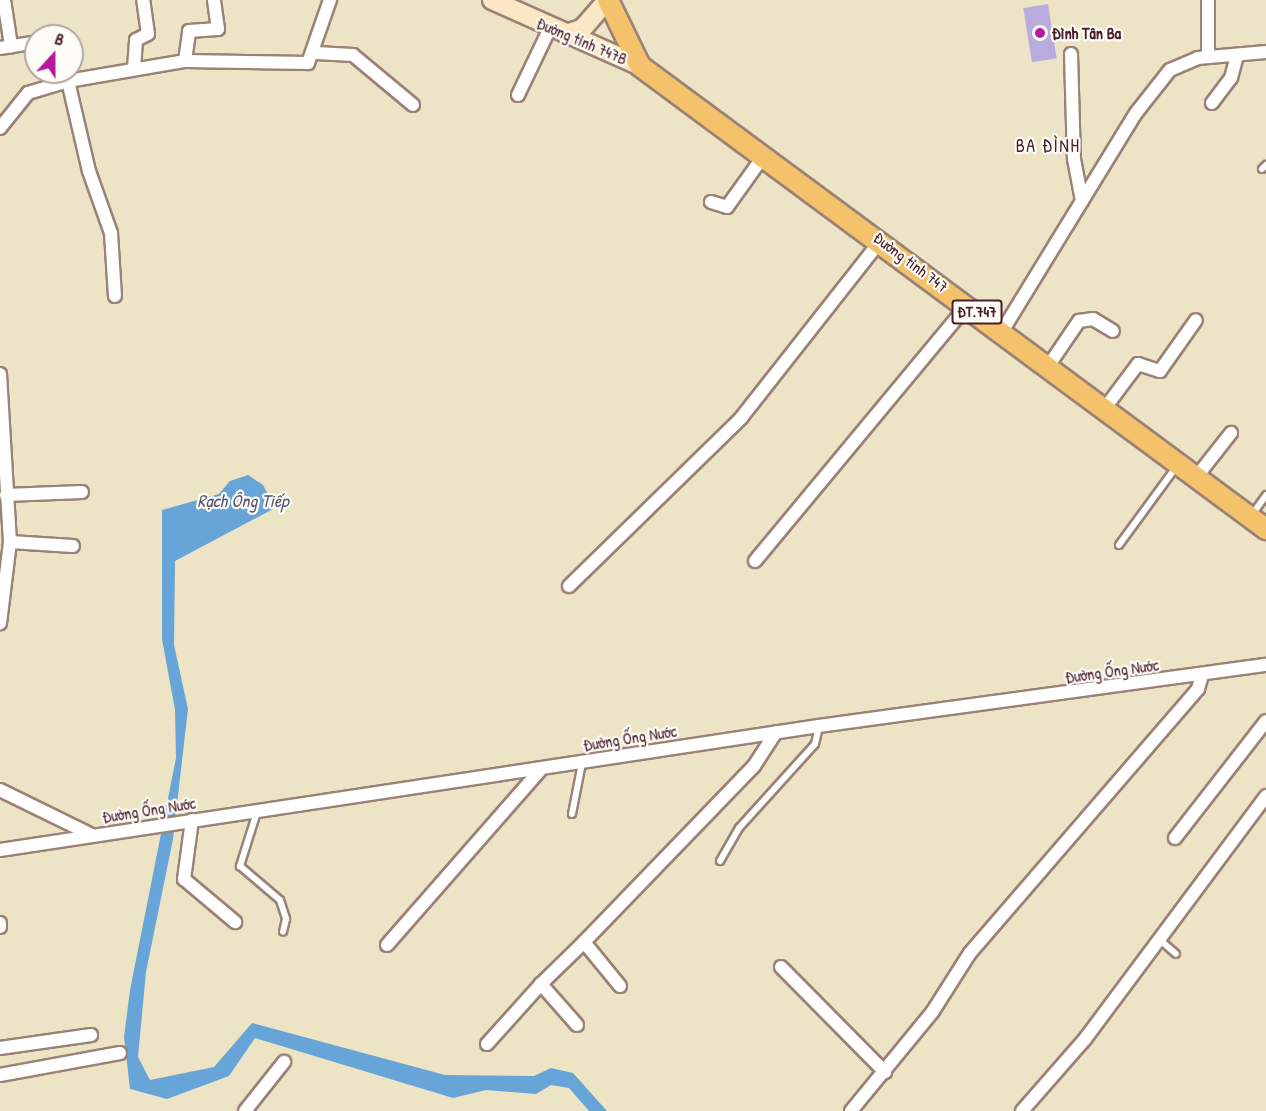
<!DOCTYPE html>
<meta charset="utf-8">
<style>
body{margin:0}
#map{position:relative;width:1266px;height:1111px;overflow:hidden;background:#ece4c4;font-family:"Patrick Hand",sans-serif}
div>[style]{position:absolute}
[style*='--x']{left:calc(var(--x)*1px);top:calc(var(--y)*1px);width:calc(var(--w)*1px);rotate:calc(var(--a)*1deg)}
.water>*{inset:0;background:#67a5d9}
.building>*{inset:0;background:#b9abdd;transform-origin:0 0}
.roads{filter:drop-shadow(2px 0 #9b8278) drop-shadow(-2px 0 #9b8278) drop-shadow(0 2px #9b8278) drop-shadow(0 -2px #9b8278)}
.lane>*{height:6px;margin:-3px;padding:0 3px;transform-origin:3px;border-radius:3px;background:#fff}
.street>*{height:12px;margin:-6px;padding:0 6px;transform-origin:6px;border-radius:6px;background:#fff}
.secondary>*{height:18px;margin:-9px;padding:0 9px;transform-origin:9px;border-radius:9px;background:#fbe7c3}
.primary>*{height:20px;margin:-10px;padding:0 10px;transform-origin:10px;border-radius:10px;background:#f4c26a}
.dots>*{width:16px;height:16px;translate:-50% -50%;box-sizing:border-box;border:3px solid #fdfcf7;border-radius:50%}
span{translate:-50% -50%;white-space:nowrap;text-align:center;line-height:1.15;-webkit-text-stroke:4.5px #fdfcf7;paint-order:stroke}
.shield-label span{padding:2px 4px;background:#fdfcf7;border:2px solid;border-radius:4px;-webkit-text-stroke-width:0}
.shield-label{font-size:15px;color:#4a1f2b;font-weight:700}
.poi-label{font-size:16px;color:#4a1f2b;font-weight:700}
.left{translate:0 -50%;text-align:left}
.street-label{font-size:16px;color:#4a1f2b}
.neighbourhood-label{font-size:18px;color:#4a1f2b;letter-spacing:1.5px}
.water-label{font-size:18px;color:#565571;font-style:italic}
.north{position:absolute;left:24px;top:24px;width:60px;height:60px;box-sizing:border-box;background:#fdfcf7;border:2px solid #b5a4a5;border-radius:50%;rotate:21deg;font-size:16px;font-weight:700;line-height:24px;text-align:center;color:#4a1f2b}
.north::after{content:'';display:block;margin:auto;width:21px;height:27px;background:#b5179e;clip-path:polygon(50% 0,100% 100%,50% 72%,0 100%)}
</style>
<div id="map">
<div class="water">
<div style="clip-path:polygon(248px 475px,263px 485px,275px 508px,175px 561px,174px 645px,188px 709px,173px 839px,146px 972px,138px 1057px,150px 1080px,214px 1067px,252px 1023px,445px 1075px,534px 1076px,551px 1068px,573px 1073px,607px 1111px,589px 1111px,569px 1088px,551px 1085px,536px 1094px,486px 1090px,453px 1098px,255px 1038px,229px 1076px,167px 1099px,130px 1089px,124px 1037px,130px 990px,176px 758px,175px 710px,162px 639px,162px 510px,219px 494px,230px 481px)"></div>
</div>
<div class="building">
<div style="left:1048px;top:4px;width:55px;height:25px;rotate:81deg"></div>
</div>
<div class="roads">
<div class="lane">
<div style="--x:1262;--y:169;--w:6;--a:-45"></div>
<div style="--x:1251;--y:516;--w:26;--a:-54"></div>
<div style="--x:1119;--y:545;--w:97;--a:-53.8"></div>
<div style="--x:257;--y:812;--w:57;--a:107.5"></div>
<div style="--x:240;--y:866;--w:52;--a:40.4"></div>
<div style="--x:280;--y:900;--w:20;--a:72"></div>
<div style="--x:286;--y:919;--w:13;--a:103"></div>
<div style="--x:572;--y:814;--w:52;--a:-78.9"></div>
<div style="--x:720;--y:861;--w:38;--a:-60"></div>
<div style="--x:739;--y:828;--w:113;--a:-47.9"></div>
<div style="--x:815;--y:744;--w:18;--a:-77"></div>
<div style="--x:1160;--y:940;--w:21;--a:41"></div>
</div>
<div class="street">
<div style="--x:4;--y:0;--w:47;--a:81.3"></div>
<div style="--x:1208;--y:0;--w:56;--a:90"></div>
<div style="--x:0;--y:48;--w:36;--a:-9"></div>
<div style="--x:316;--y:53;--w:37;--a:3"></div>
<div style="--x:353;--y:55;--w:78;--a:39.8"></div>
<div style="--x:1071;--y:54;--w:105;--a:88.4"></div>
<div style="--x:1074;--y:159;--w:43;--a:79.2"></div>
<div style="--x:185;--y:61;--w:30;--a:-82"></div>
<div style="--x:189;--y:31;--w:29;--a:-4"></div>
<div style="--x:218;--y:29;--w:29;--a:-98"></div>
<div style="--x:134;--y:69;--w:29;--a:-86"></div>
<div style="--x:136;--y:40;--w:13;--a:-27"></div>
<div style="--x:148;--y:34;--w:34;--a:-98"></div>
<div style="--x:68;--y:81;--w:92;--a:76.9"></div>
<div style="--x:89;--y:171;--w:66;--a:70.5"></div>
<div style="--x:111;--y:233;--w:63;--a:86.4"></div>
<div style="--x:518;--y:95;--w:74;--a:-64.5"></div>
<div style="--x:1212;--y:103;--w:31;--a:-53"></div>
<div style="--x:1231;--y:78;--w:23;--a:-75"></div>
<div style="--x:0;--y:128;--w:45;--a:-51.3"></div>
<div style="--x:28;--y:93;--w:42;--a:-16.7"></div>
<div style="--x:68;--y:81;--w:119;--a:-9.7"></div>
<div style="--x:185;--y:61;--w:123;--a:0.9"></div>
<div style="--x:308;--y:63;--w:67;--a:-70.8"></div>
<div style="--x:711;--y:202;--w:17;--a:17"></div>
<div style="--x:727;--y:207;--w:65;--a:-54.4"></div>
<div style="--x:1001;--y:333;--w:258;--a:-58.5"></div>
<div style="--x:1136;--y:113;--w:55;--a:-51.7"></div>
<div style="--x:1170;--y:70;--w:30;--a:-23"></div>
<div style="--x:1198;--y:58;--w:68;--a:-5"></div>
<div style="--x:1047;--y:368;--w:57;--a:-55.8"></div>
<div style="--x:1079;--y:321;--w:14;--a:-8"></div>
<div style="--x:1093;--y:319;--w:23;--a:31"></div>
<div style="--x:0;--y:374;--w:168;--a:86.6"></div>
<div style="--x:10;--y:542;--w:82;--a:97"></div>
<div style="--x:1102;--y:412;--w:60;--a:-53.1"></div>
<div style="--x:1138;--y:364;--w:23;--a:18"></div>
<div style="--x:1160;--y:371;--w:62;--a:-54.8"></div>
<div style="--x:1194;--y:480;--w:60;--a:-51.8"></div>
<div style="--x:6;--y:495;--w:76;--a:-2.3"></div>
<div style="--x:10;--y:542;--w:63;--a:3.6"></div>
<div style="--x:755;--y:561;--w:334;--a:-50.3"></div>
<div style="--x:569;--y:586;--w:240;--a:-44.3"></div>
<div style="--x:741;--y:418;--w:226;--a:-51.8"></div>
<div style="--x:0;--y:790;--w:102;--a:26.1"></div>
<div style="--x:192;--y:820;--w:60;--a:97.7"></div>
<div style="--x:184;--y:879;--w:67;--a:40.1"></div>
<div style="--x:1175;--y:838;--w:148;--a:-52.1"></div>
<div style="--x:0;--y:850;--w:828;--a:-8.61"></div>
<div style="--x:819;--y:726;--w:451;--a:-7.8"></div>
<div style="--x:0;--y:923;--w:4;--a:90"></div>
<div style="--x:387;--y:945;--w:235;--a:-48.8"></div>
<div style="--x:781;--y:967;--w:148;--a:45.3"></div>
<div style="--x:620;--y:986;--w:57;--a:-129.3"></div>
<div style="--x:584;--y:942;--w:245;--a:-46"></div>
<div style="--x:754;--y:766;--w:40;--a:-57.1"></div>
<div style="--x:577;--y:1025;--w:55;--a:-131.3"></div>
<div style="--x:541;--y:984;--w:60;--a:-44.3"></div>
<div style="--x:487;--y:1044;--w:81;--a:-48"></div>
<div style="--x:0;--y:1048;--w:92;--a:-8.1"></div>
<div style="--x:0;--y:1075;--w:122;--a:-10.4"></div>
<div style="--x:245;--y:1111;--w:63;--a:-51.5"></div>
<div style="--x:851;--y:1111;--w:129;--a:-50.6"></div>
<div style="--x:933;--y:1011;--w:69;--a:-57.5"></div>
<div style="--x:970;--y:953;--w:349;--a:-49.2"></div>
<div style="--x:1198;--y:689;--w:15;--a:-74"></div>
<div style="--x:1022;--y:1111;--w:96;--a:-48.8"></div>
<div style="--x:1085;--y:1039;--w:303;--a:-53.3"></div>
</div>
<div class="secondary">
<div style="--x:492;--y:0;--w:162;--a:24"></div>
<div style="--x:566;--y:34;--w:18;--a:-19"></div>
<div style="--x:583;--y:28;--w:37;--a:-49"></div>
</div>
<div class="primary">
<div style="--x:608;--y:0;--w:73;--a:64.1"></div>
<div style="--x:640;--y:66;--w:779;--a:36.49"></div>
</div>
</div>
<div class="dots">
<div style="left:1040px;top:33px;background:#b5179e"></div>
</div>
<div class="shield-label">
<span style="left:977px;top:312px">ĐT.747</span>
</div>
<div class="poi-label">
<span class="left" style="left:1052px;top:33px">Đình Tân Ba</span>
</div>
<div class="street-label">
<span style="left:582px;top:41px;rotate:23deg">Đường tỉnh 747B</span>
<span style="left:911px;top:262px;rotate:37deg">Đường tỉnh 747</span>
<span style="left:1112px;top:671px;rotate:-8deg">Đường Ống Nước</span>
<span style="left:630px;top:738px;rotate:-9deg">Đường Ống Nước</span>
<span style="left:149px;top:810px;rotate:-9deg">Đường Ống Nước</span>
</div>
<div class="neighbourhood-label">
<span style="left:1048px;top:146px">BA ĐÌNH</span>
</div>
<div class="water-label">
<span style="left:243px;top:501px">Rạch Ông Tiếp</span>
</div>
<div class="north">B</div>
</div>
